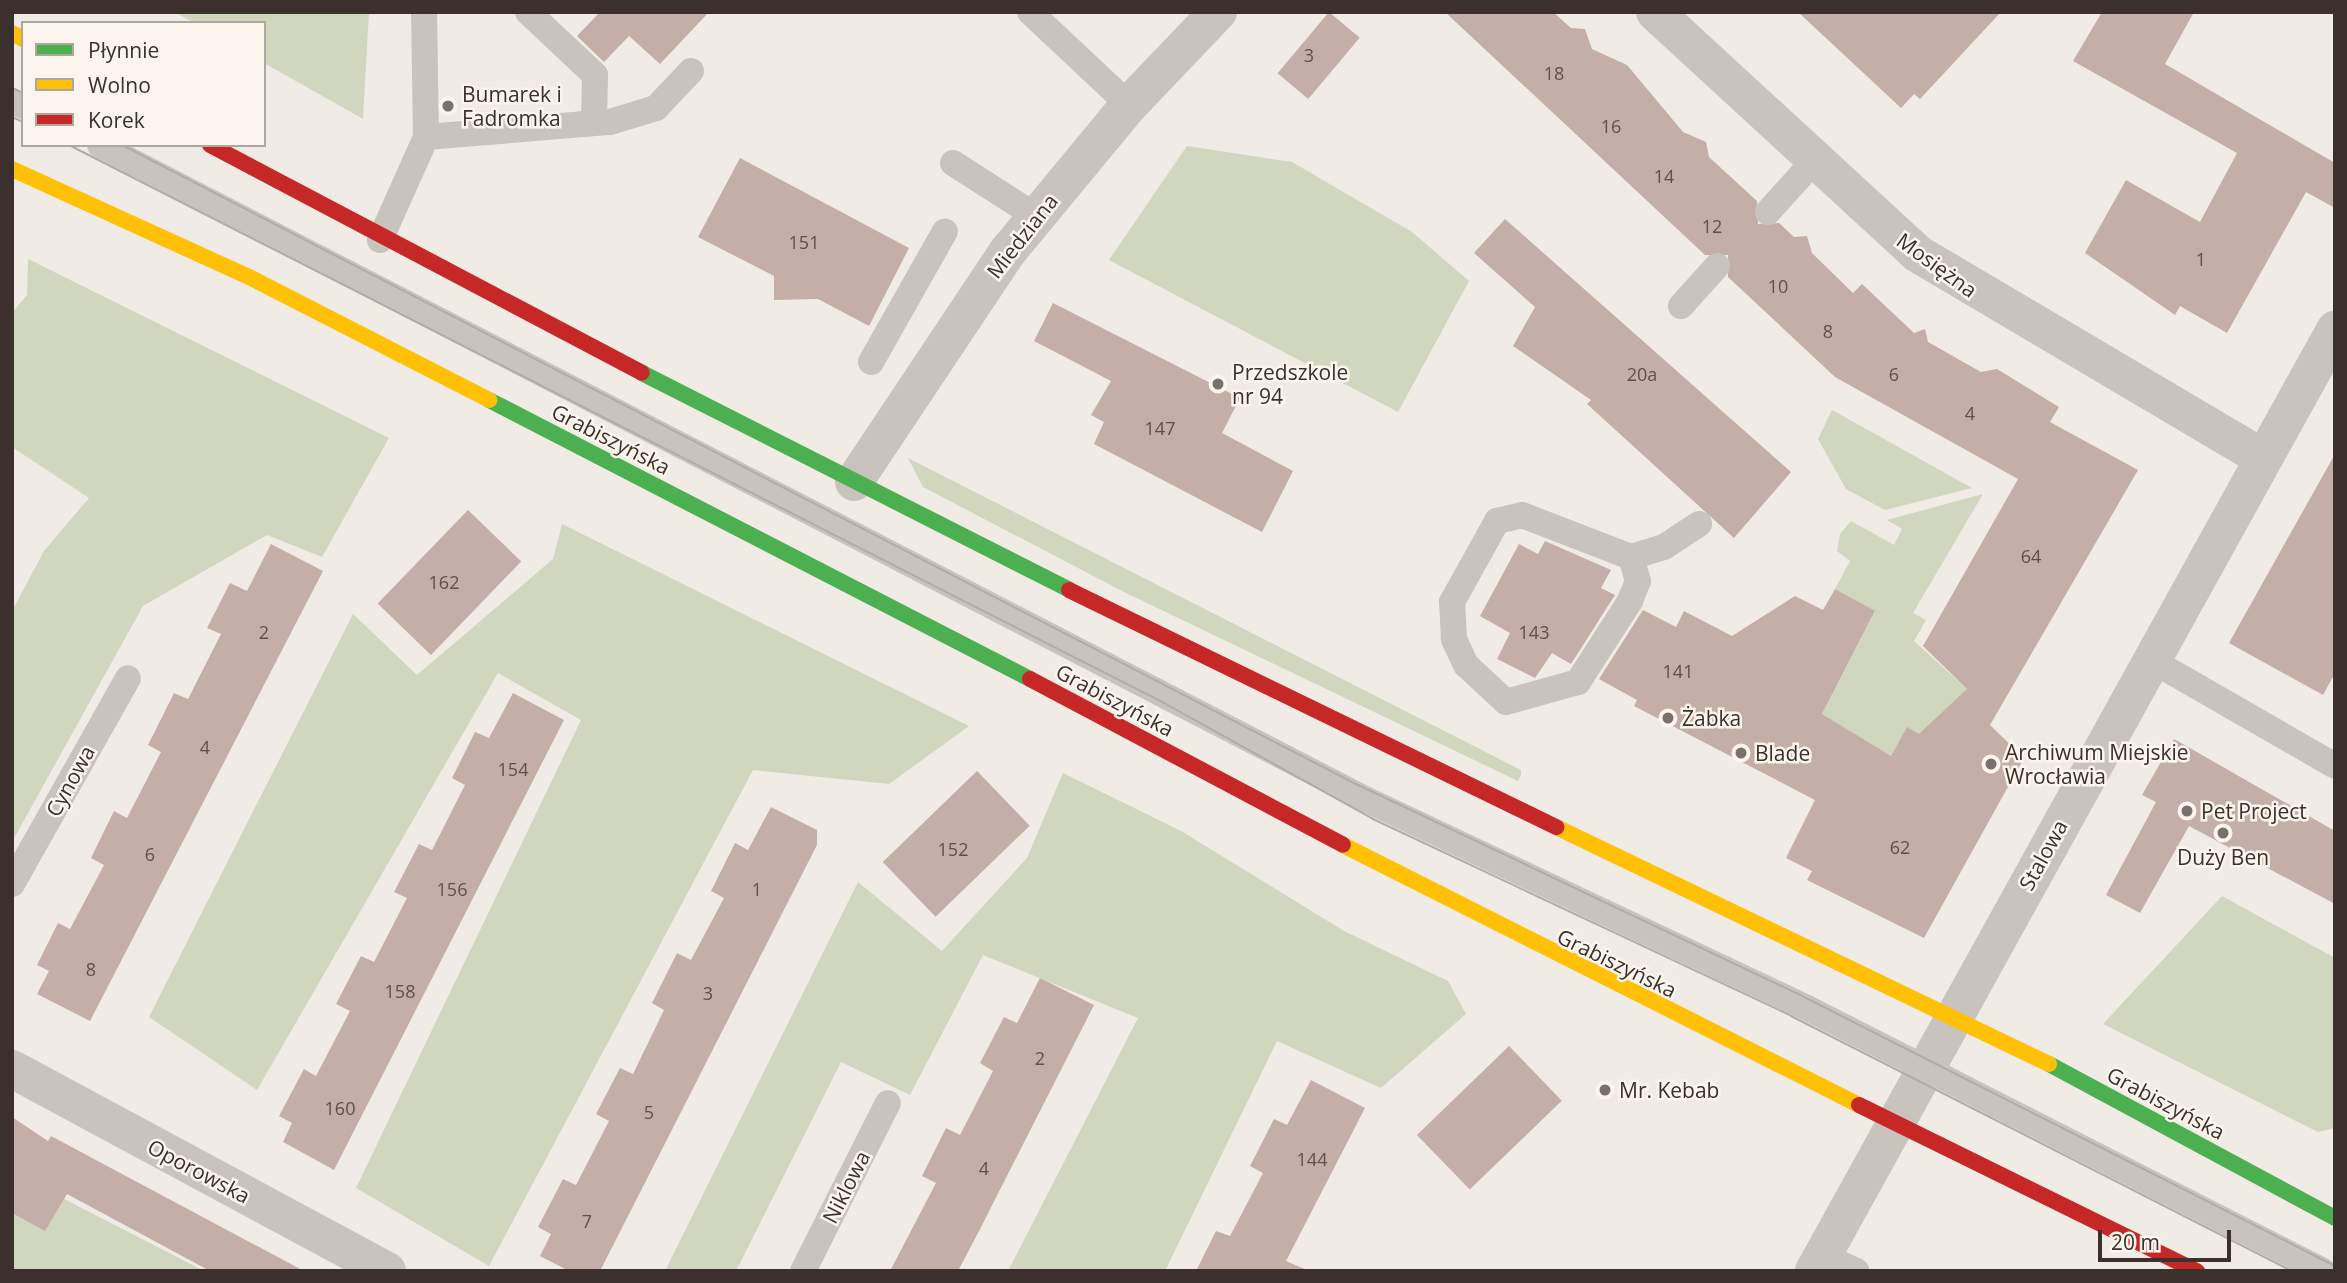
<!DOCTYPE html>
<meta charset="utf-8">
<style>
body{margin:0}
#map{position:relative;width:2347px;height:1283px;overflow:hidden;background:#f0ebe5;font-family:"Open Sans",sans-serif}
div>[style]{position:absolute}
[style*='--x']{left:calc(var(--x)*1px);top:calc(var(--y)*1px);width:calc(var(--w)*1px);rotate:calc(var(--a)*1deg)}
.green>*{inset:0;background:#d1d6bf}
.building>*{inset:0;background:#c3afa7;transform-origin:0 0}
.lane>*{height:26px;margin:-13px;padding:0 13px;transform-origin:13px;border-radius:13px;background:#c9c3be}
.street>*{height:38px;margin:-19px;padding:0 19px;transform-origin:19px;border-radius:19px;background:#c9c3be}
.fast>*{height:16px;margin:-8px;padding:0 8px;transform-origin:8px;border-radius:8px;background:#4caf50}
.slow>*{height:16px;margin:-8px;padding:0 8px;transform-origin:8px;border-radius:8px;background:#ffc107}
.jam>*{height:16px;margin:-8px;padding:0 8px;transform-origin:8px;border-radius:8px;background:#c62828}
.tram>*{height:2px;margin:-1px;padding:0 1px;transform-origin:1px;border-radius:1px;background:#b1aca8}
.dots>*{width:19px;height:19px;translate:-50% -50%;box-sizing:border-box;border:4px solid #fbf5ee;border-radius:50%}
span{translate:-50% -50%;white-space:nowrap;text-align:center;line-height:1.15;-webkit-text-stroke:5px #fbf5ee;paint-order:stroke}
.number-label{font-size:18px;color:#5d504a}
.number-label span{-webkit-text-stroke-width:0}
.poi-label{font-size:21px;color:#3b302b}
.left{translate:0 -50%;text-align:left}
.street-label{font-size:21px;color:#3b302b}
.frame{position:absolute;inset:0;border:14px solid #3b302b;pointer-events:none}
.legend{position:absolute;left:21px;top:21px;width:245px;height:126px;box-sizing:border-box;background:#fbf5ee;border:2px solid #aea6a0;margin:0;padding:9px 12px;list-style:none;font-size:21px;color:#3b302b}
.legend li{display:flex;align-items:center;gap:14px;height:35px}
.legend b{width:35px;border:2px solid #aea6a0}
.scale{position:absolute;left:2098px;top:1230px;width:133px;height:32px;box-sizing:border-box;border:4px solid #3b302b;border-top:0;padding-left:9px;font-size:21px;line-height:24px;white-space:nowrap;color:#3b302b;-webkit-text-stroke:5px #fbf5ee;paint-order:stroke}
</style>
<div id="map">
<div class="green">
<div style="clip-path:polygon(175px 12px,369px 12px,363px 119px,264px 63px,264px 23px,194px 23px)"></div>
<div style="clip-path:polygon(1187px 146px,1292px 162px,1412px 232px,1469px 281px,1398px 412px,1109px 260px)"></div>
<div style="clip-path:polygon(28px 259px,389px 438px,322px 557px,267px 535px,143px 606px,12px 842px,12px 611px,44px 551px,89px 498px,12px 447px,12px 313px,27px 295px)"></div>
<div style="clip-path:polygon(1832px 410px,1972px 488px,1885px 510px,1846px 489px,1818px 439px)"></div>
<div style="clip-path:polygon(908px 458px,1521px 770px,1521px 775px,1518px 781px,1124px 592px,923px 487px)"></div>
<div style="clip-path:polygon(1983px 494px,1913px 613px,1926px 620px,1914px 641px,1967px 689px,1934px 743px,1891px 756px,1820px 718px,1875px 612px,1835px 589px,1850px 561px,1837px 551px,1840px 534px,1851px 521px,1894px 545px,1902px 529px,1887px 520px)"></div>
<div style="clip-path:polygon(562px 524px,969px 726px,889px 784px,753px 770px,489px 1266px,356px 1188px,581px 720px,498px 673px,257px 1090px,149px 1017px,353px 614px,417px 675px,553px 559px)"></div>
<div style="clip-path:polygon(1063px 773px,1181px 831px,1344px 931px,1448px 981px,1466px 1014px,1381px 1088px,1277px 1041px,1165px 1271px,1008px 1271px,1138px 1018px,983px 955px,910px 1095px,841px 1062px,736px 1271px,665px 1271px,858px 882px,942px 951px,1027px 858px)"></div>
<div style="clip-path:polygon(2222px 896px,2335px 958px,2335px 1128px,2318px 1132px,2103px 1024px)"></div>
<div style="clip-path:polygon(12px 1172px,204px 1271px,12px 1271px)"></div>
</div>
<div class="building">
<div style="clip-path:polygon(600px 12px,709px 12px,660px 64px,629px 36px,604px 62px,577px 36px)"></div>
<div style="left:1329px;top:12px;width:40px;height:80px;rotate:40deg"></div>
<div style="clip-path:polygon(1445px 12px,1553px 12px,1571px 28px,1585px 29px,1592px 49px,1627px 65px,1683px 132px,1706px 142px,1709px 157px,1757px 201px,1758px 224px,1779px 223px,1794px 237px,1807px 236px,1812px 253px,1853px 293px,1862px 284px,1914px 333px,1925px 329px,1928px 342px,1981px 372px,1997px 369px,2059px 407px,2050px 422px,2138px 470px,1990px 725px,2024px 758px,1924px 938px,1807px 880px,1812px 871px,1786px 858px,1815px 800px,1634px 706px,1637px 700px,1599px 679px,1643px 610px,1676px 627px,1684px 611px,1732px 636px,1795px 596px,1823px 610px,1835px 589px,1875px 611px,1822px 714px,1891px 756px,1907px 727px,1919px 734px,1967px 689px,1923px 646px,2018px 479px,1835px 377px,1728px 277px,1728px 255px,1705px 255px)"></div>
<div style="clip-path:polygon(1798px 12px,2001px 12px,1920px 99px,1914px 94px,1901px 108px)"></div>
<div style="clip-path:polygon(2102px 12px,2194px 12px,2165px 64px,2335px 163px,2335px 208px,2306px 192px,2227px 333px,2180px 306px,2175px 315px,2085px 253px,2126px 180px,2200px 222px,2237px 153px,2073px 61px)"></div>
<div style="clip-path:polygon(740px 158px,909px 248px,869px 326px,818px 299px,774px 300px,774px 276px,698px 237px)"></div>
<div style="clip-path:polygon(1505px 219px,1791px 472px,1734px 538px,1587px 404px,1591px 400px,1513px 346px,1535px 307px,1474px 253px)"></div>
<div style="clip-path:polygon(1053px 303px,1240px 398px,1222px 433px,1293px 471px,1262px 532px,1094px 444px,1104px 422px,1091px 415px,1111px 381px,1034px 341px)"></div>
<div style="clip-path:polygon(2335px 454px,2335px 673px,2323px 695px,2229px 643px)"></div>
<div style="left:468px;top:510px;width:74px;height:130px;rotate:44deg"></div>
<div style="clip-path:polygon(1545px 541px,1611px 570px,1601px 588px,1615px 595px,1571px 664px,1552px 653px,1535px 678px,1497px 659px,1510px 633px,1480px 616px,1519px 544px,1538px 554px)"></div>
<div style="clip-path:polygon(271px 544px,323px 571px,90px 1021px,37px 994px,49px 971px,37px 965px,58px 923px,70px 929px,104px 865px,91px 858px,114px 811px,127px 818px,161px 752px,148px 745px,174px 693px,188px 699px,221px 634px,207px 628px,230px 583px,247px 591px)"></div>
<div style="clip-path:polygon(513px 693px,564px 720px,334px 1170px,283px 1142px,292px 1123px,279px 1116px,304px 1069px,316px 1076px,350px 1011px,336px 1004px,361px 956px,374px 962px,407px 898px,394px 892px,419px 844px,432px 850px,465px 785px,452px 778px,475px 732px,489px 738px)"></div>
<div style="clip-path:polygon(2174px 739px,2335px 831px,2335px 904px,2189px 826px,2140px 913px,2106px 895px,2156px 802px,2142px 795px)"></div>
<div style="left:977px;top:771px;width:76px;height:131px;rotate:46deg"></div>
<div style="clip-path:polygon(771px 807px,817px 830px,817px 845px,600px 1271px,569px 1271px,540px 1256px,551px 1234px,538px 1227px,563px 1179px,576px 1185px,609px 1121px,596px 1114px,620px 1068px,633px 1074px,664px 1010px,652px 1003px,677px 953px,691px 960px,724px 898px,711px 891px,735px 843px,748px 850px)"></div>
<div style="clip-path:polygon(1040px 978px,1094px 1005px,979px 1231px,958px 1271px,890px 1271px,936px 1183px,922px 1176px,946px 1128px,960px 1135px,993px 1071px,980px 1063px,1004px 1017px,1017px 1023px)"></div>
<div style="left:1509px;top:1046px;width:76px;height:128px;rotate:46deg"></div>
<div style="clip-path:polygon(1311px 1080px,1365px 1108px,1286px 1261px,1309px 1271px,1196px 1271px,1216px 1231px,1230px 1236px,1263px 1173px,1250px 1166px,1274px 1119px,1287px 1125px)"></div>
<div style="clip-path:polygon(12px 1117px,48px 1141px,51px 1136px,304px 1271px,210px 1271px,67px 1194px,45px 1231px,12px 1213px)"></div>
</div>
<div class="lane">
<div style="--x:528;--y:12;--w:92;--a:43.2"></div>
<div style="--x:595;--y:75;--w:47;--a:91.2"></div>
<div style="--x:1030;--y:12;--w:136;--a:43.2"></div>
<div style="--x:12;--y:101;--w:12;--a:24"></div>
<div style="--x:426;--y:137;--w:185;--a:-4.7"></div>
<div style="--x:610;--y:122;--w:48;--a:-16.9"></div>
<div style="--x:656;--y:108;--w:51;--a:-46.6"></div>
<div style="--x:100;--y:145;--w:1424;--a:27.34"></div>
<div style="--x:1365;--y:799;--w:489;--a:25.3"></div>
<div style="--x:1807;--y:1008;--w:579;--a:27.01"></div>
<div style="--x:953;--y:163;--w:100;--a:32.7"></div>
<div style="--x:1768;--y:212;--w:67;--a:-48"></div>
<div style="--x:380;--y:240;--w:113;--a:-65.9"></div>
<div style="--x:426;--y:137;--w:125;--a:-90.9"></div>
<div style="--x:1681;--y:306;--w:54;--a:-48"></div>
<div style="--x:871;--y:362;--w:150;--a:-60.5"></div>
<div style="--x:1631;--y:557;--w:25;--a:74"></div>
<div style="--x:1638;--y:581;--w:22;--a:112"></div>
<div style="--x:1630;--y:601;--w:96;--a:122.7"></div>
<div style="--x:1578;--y:682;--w:75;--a:164.5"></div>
<div style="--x:1506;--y:702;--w:54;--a:-137.2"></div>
<div style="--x:1466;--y:665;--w:29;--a:-115"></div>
<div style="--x:1454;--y:639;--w:37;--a:-93"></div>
<div style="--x:1452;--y:602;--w:93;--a:-60.9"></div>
<div style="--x:1497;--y:521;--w:26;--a:-13"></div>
<div style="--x:1522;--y:515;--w:117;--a:21.1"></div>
<div style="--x:1631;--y:557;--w:34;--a:-17"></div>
<div style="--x:1664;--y:547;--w:42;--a:-33.3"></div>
<div style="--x:2151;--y:660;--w:212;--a:29.9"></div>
<div style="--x:12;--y:884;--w:236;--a:-60.6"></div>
<div style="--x:1822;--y:1255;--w:38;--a:25"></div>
<div style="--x:803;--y:1271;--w:188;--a:-63.2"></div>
</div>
<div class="street">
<div style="--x:1655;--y:12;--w:357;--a:42.6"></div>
<div style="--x:1918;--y:254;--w:401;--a:30.6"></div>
<div style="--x:854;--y:482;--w:279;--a:-56.3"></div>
<div style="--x:1009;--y:250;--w:188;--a:-50.4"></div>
<div style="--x:1129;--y:105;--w:129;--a:-46.3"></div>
<div style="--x:12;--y:1069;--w:426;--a:28.3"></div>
<div style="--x:1814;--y:1271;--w:1076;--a:-61.03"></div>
</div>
<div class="fast">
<div style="--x:642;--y:373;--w:479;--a:26.9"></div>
<div style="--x:489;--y:400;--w:609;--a:27.28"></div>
<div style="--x:2049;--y:1064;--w:325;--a:28.3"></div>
</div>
<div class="slow">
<div style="--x:12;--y:33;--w:13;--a:29"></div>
<div style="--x:12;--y:169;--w:260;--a:24.5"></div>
<div style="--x:249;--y:277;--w:270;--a:27.1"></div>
<div style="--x:1556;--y:827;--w:547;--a:25.68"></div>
<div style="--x:1343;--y:845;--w:578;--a:26.74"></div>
</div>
<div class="jam">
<div style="--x:210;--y:145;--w:488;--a:27.8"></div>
<div style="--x:1069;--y:590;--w:542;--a:25.95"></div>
<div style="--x:1030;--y:679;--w:354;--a:27.9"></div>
<div style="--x:1859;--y:1105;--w:377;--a:26.2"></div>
</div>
<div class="tram">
<div style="--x:12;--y:88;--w:12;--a:24"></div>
<div style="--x:12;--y:117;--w:12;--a:24"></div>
<div style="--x:69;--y:145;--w:1229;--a:27"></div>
<div style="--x:1164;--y:703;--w:239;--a:29"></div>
<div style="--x:1373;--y:819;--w:462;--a:25.2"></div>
<div style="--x:1791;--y:1016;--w:562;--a:26.98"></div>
<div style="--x:122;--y:145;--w:1390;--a:27.38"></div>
<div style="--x:1356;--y:784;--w:498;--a:25.4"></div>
<div style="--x:1806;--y:998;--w:593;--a:26.87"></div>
</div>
<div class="dots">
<div style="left:448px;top:106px;background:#7a716c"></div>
<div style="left:1218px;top:384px;background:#7a716c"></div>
<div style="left:1668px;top:718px;background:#7a716c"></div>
<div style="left:1741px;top:753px;background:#7a716c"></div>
<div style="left:1991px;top:764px;background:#7a716c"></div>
<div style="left:2187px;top:811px;background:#7a716c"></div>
<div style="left:2223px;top:833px;background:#7a716c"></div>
<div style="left:1605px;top:1090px;background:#7a716c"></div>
</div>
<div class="number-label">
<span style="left:1309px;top:55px">3</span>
<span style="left:1554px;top:73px">18</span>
<span style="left:1611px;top:126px">16</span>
<span style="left:1664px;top:176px">14</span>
<span style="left:1712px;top:226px">12</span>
<span style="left:804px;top:242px">151</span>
<span style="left:2201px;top:259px">1</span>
<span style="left:1778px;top:286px">10</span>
<span style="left:1828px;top:331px">8</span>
<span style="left:1642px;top:374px">20a</span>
<span style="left:1894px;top:374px">6</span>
<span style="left:1970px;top:413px">4</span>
<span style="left:1160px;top:428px">147</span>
<span style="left:2031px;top:556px">64</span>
<span style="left:444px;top:582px">162</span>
<span style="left:264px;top:632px">2</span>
<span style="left:1534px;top:632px">143</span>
<span style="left:1678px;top:671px">141</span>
<span style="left:205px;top:747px">4</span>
<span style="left:513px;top:769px">154</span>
<span style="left:1900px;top:847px">62</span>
<span style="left:953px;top:849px">152</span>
<span style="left:150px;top:854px">6</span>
<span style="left:452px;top:889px">156</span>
<span style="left:757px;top:889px">1</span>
<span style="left:91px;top:969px">8</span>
<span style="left:400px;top:991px">158</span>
<span style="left:708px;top:993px">3</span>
<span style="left:1040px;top:1058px">2</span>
<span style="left:340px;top:1108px">160</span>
<span style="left:649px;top:1112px">5</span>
<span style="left:1312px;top:1159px">144</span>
<span style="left:984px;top:1168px">4</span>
<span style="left:587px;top:1221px">7</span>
</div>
<div class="poi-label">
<span class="left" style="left:462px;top:106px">Bumarek i<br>Fadromka</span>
<span class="left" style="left:1232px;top:384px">Przedszkole<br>nr 94</span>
<span class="left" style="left:1682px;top:718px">Żabka</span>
<span class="left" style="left:2005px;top:764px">Archiwum Miejskie<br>Wrocławia</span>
<span class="left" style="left:1755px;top:753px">Blade</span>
<span class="left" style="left:2201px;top:811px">Pet Project</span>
<span style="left:2223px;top:857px">Duży Ben</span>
<span class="left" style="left:1619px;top:1090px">Mr. Kebab</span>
</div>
<div class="street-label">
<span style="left:1022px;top:236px;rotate:-52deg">Miedziana</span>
<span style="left:1937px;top:265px;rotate:36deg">Mosiężna</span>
<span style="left:611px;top:439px;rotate:27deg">Grabiszyńska</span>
<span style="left:1115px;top:700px;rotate:28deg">Grabiszyńska</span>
<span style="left:70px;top:781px;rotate:-61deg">Cynowa</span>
<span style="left:2043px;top:855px;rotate:-61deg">Stalowa</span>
<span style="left:1617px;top:963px;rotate:26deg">Grabiszyńska</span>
<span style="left:2166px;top:1103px;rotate:28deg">Grabiszyńska</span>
<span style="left:199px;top:1171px;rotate:28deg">Oporowska</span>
<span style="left:846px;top:1187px;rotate:-63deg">Niklowa</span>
</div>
<div class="frame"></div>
<ul class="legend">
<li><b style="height:9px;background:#4caf50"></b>Płynnie</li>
<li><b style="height:9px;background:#ffc107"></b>Wolno</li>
<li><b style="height:9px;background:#c62828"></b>Korek</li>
</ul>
<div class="scale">20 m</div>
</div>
